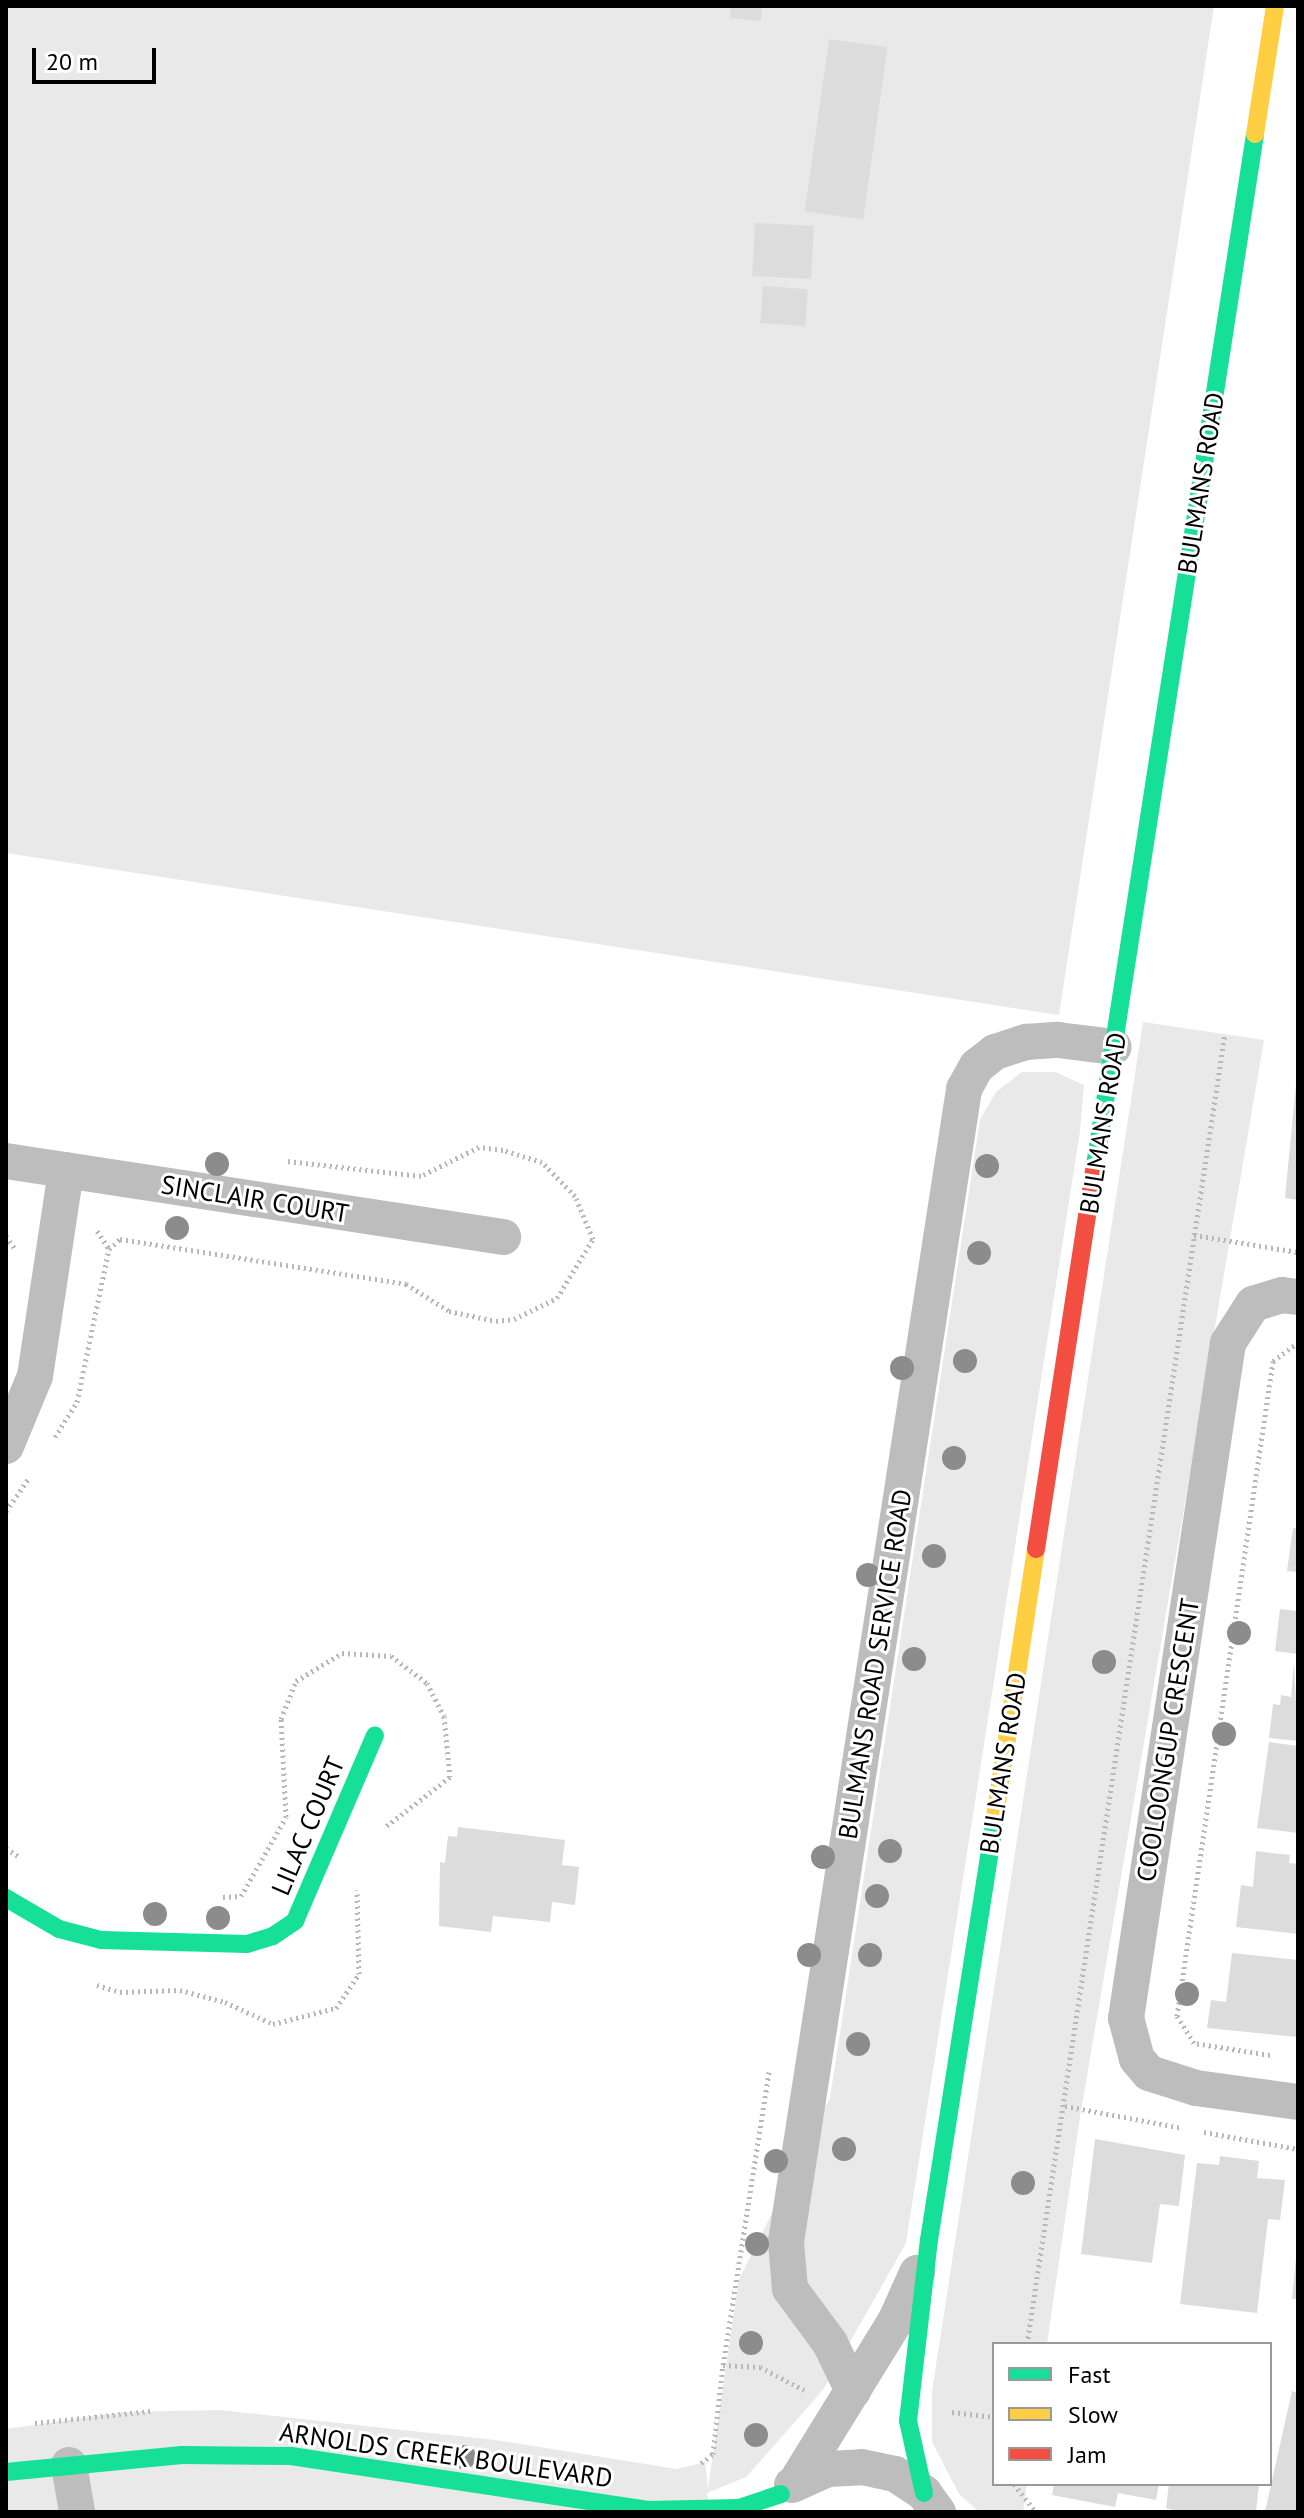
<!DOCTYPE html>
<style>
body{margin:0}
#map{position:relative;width:1304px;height:2518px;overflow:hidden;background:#fff;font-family:"PT Sans",sans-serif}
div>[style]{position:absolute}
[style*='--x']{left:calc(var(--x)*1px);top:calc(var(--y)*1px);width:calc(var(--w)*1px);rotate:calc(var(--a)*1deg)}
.green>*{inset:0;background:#e9e9e9}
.building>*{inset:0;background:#dcdcdc;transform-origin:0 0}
.path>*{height:5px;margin-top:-2.5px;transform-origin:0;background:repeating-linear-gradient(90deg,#b8b8b8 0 2px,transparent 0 6px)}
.street>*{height:36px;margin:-18px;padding:0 18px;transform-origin:18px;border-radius:18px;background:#bdbdbd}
.fast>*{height:18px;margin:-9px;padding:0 9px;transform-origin:9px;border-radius:9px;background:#16e098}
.slow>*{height:18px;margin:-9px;padding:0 9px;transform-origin:9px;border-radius:9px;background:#ffcf43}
.jam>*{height:18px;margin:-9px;padding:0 9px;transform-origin:9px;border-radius:9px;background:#f24e42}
.trees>*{width:24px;height:24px;margin:-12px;border-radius:50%;background:#8c8c8c}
span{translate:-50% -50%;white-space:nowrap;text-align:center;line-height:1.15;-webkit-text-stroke:6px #fff;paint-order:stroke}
.street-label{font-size:26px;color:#000}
.frame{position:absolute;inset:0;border:8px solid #000;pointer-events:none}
.legend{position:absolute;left:992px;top:2342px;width:280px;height:144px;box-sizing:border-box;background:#fff;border:2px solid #999;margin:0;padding:10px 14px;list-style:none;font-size:24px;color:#000}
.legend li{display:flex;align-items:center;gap:16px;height:40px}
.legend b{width:40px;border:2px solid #999}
.scale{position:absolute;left:32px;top:48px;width:124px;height:36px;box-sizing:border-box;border:4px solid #000;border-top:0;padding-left:10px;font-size:24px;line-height:28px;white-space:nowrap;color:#000;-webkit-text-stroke:6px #fff;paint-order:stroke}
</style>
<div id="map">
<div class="green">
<div style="clip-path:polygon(6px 6px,1214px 6px,1059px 1015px,6px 853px)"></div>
<div style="clip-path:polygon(1143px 1022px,1264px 1040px,1080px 2117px,1047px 2344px,994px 2344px,994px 2484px,1027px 2484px,1023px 2512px,979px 2512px,959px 2494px,932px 2442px,932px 2391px)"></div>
<div style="clip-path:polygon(1022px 1072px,1055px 1072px,1084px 1085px,1080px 1131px,906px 2243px,823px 2390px,746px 2477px,707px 2493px,710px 2512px,6px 2512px,6px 2429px,123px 2412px,219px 2410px,495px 2440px,677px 2469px,705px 2462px,708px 2488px,739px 2279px,830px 2098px,980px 1120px,996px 1092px)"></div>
</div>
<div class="building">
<div style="clip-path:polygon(731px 6px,762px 6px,761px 21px,730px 18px)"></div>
<div style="left:829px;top:39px;width:59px;height:174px;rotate:8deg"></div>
<div style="left:755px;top:223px;width:59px;height:53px;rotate:3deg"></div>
<div style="left:763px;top:286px;width:45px;height:37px;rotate:4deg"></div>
<div style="clip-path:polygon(1296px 1084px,1298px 1084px,1298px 1200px,1285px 1198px)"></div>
<div style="clip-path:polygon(1293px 1528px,1298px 1529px,1298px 1572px,1287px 1571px)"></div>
<div style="clip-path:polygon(1280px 1609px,1298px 1611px,1298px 1654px,1275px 1651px)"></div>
<div style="clip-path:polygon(1294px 1662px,1298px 1741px,1269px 1738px,1273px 1704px,1280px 1705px,1281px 1695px,1291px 1697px)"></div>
<div style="clip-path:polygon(1269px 1742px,1298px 1746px,1298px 1833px,1257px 1828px)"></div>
<div style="clip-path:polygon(458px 1827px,565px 1840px,562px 1865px,579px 1867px,575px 1905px,552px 1902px,550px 1922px,493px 1916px,491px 1932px,439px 1926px,440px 1862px,445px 1863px,448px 1836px,457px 1837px)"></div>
<div style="clip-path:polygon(1256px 1851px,1290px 1855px,1289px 1863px,1298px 1864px,1298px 1934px,1236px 1927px,1241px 1885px,1253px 1887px)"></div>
<div style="clip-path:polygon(1232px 1953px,1298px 1960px,1298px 2037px,1207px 2028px,1211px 2000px,1226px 2002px)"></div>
<div style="clip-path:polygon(1095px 2139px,1185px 2155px,1179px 2206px,1160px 2204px,1152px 2263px,1081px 2254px)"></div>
<div style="clip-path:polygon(1220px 2156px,1259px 2161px,1257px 2178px,1285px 2180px,1280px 2220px,1268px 2219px,1257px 2313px,1180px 2304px,1197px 2163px,1219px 2165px)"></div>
<div style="clip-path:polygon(1296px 2258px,1298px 2258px,1298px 2299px,1292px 2299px)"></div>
<div style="clip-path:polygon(1292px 2391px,1298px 2393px,1298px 2512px,1265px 2512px)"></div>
<div style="clip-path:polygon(1054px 2484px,1159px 2484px,1156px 2500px,1118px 2493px,1115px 2507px,1052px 2495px)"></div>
<div style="clip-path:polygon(1169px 2484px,1259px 2484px,1256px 2512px,1179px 2512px,1166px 2508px)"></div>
</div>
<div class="path">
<div style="--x:97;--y:1231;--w:22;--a:56"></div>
<div style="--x:1194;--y:1235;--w:105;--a:9.3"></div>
<div style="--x:6;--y:1236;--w:16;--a:55"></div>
<div style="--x:55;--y:1437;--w:41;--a:-57.8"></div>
<div style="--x:77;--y:1402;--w:156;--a:-78.2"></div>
<div style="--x:109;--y:1249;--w:15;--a:-42"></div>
<div style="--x:120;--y:1239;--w:290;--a:8.9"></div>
<div style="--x:406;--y:1284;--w:51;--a:32.1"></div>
<div style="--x:449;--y:1311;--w:48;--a:12"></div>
<div style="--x:496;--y:1321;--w:18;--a:-6"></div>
<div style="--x:514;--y:1319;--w:48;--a:-26"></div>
<div style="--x:557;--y:1298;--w:69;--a:-58.6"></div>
<div style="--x:593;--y:1239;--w:47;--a:-112.7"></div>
<div style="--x:575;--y:1196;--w:47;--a:-134.1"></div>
<div style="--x:542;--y:1162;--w:41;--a:-162.9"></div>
<div style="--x:503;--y:1150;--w:24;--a:-173"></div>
<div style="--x:479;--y:1147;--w:65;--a:153.4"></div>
<div style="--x:421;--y:1176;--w:135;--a:-173.6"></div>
<div style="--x:6;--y:1511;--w:39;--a:-55"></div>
<div style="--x:6;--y:1848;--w:14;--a:34"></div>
<div style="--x:223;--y:1897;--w:18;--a:-3"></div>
<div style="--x:241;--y:1896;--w:91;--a:-60.3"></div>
<div style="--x:286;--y:1817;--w:98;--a:-92.9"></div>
<div style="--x:281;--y:1719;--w:41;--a:-68.5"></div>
<div style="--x:296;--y:1681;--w:54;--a:-31.3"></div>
<div style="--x:342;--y:1653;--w:49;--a:3.5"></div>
<div style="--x:391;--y:1656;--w:45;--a:36.9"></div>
<div style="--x:427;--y:1683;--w:37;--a:63"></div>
<div style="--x:444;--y:1716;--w:61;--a:84.4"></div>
<div style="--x:450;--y:1777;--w:83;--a:142.3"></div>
<div style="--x:97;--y:1985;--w:24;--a:17"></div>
<div style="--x:120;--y:1992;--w:60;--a:-1.9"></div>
<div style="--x:180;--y:1990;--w:47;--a:14.9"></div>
<div style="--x:225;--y:2002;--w:53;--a:24.6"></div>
<div style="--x:273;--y:2024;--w:65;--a:-14.3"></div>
<div style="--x:336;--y:2008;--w:41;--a:-55.9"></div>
<div style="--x:359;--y:1974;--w:84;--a:-91.4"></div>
<div style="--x:1270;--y:2055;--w:77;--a:-171"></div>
<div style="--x:1194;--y:2043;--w:32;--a:-122"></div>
<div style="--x:1177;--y:2016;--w:662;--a:-81.66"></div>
<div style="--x:1273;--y:1361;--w:31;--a:-36"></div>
<div style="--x:769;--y:2072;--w:297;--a:98.9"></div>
<div style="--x:723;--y:2365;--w:37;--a:3"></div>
<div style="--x:760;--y:2367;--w:52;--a:27.6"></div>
<div style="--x:1065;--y:2106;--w:119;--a:10.6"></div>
<div style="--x:1204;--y:2132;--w:96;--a:10.3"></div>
<div style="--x:1027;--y:2344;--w:1325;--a:-81.41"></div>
<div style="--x:952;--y:2412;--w:42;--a:6.8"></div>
<div style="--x:35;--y:2423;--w:118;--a:-5.9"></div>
<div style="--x:701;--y:2463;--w:15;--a:-37"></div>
<div style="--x:713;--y:2454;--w:90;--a:-83.6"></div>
<div style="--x:1014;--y:2484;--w:36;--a:52"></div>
</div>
<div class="street">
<div style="--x:6;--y:1161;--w:503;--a:8.69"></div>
<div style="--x:1298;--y:1297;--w:16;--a:-173"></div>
<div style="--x:1282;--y:1295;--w:30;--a:163"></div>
<div style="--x:1253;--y:1304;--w:46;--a:122.7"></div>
<div style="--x:1228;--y:1343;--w:683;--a:98.59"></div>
<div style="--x:1126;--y:2018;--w:42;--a:75"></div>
<div style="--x:1137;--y:2059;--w:18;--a:49"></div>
<div style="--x:1149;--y:2073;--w:49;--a:17.7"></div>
<div style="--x:1196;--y:2088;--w:103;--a:7.8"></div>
<div style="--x:6;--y:1446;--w:76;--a:-67.5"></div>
<div style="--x:35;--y:1376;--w:208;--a:-81.4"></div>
<div style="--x:853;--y:2391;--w:53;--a:-115.6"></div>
<div style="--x:830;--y:2343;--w:67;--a:-126.5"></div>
<div style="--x:790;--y:2289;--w:47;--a:-94.9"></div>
<div style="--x:786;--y:2242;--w:1167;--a:-81.22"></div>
<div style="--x:964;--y:1089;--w:26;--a:-61"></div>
<div style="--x:977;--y:1066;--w:23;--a:-38"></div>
<div style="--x:995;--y:1052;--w:33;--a:-18"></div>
<div style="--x:1026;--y:1042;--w:32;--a:-4"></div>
<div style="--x:1058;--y:1040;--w:56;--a:7.1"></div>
<div style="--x:69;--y:2465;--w:48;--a:80.3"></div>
<div style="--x:796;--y:2482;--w:188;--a:-58.3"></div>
<div style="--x:895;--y:2322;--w:54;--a:-65.8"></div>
<div style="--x:792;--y:2485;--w:39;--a:-24"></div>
<div style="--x:828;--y:2469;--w:34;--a:-3"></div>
<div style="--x:862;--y:2467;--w:34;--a:12"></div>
<div style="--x:895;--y:2474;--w:35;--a:33"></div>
<div style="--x:924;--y:2493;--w:24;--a:54"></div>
</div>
<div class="fast">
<div style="--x:1094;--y:1172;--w:1050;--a:-81.18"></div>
<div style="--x:6;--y:1898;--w:61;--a:30.3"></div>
<div style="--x:59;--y:1929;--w:43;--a:14.7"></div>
<div style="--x:101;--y:1940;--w:146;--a:1.6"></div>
<div style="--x:247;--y:1944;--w:27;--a:-17"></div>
<div style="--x:273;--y:1936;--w:27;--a:-34"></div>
<div style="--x:295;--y:1921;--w:202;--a:-66.7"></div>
<div style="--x:6;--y:2472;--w:177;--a:-5.5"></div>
<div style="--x:182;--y:2455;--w:109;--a:0.5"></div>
<div style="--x:291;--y:2456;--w:361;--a:8.6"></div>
<div style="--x:648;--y:2510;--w:91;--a:-1.3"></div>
<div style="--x:739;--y:2508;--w:44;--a:-18.4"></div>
<div style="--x:924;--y:2493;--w:74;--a:-102.5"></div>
<div style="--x:908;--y:2421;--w:182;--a:-83.4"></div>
<div style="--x:929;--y:2240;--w:428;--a:-81.1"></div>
</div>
<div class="slow">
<div style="--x:1255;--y:134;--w:130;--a:-81.1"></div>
<div style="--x:995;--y:1817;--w:271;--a:-81.3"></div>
</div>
<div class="jam">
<div style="--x:1036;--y:1549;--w:381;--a:-81.3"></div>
</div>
<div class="trees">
<div style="left:217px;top:1164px"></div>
<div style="left:987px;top:1166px"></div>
<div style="left:177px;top:1228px"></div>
<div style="left:979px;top:1253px"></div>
<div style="left:965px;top:1361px"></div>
<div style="left:902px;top:1368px"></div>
<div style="left:954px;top:1458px"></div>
<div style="left:934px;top:1556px"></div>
<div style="left:868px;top:1575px"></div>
<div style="left:1239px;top:1633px"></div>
<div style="left:914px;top:1659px"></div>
<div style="left:1104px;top:1662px"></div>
<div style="left:1224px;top:1734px"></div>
<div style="left:890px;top:1851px"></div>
<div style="left:823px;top:1857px"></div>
<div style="left:877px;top:1896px"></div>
<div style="left:155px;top:1914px"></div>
<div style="left:218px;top:1918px"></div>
<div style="left:809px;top:1955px"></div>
<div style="left:870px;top:1955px"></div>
<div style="left:1187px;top:1994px"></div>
<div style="left:858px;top:2044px"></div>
<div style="left:844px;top:2149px"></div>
<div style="left:776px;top:2161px"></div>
<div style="left:1023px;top:2183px"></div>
<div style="left:757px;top:2244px"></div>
<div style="left:751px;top:2343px"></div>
<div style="left:756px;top:2435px"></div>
<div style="left:464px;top:2457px"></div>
</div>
<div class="street-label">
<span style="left:1201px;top:483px;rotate:-81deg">BULMANS ROAD</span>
<span style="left:1103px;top:1123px;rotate:-81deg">BULMANS ROAD</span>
<span style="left:255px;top:1199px;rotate:9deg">SINCLAIR COURT</span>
<span style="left:875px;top:1664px;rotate:-81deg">BULMANS ROAD SERVICE ROAD</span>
<span style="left:1168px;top:1740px;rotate:-81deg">COOLOONGUP CRESCENT</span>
<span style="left:1003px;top:1763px;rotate:-81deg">BULMANS ROAD</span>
<span style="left:308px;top:1826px;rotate:-67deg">LILAC COURT</span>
<span style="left:446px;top:2455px;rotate:8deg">ARNOLDS CREEK BOULEVARD</span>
</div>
<div class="frame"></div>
<ul class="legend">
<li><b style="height:10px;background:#16e098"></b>Fast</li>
<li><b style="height:10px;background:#ffcf43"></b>Slow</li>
<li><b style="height:10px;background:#f24e42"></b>Jam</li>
</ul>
<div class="scale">20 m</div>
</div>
